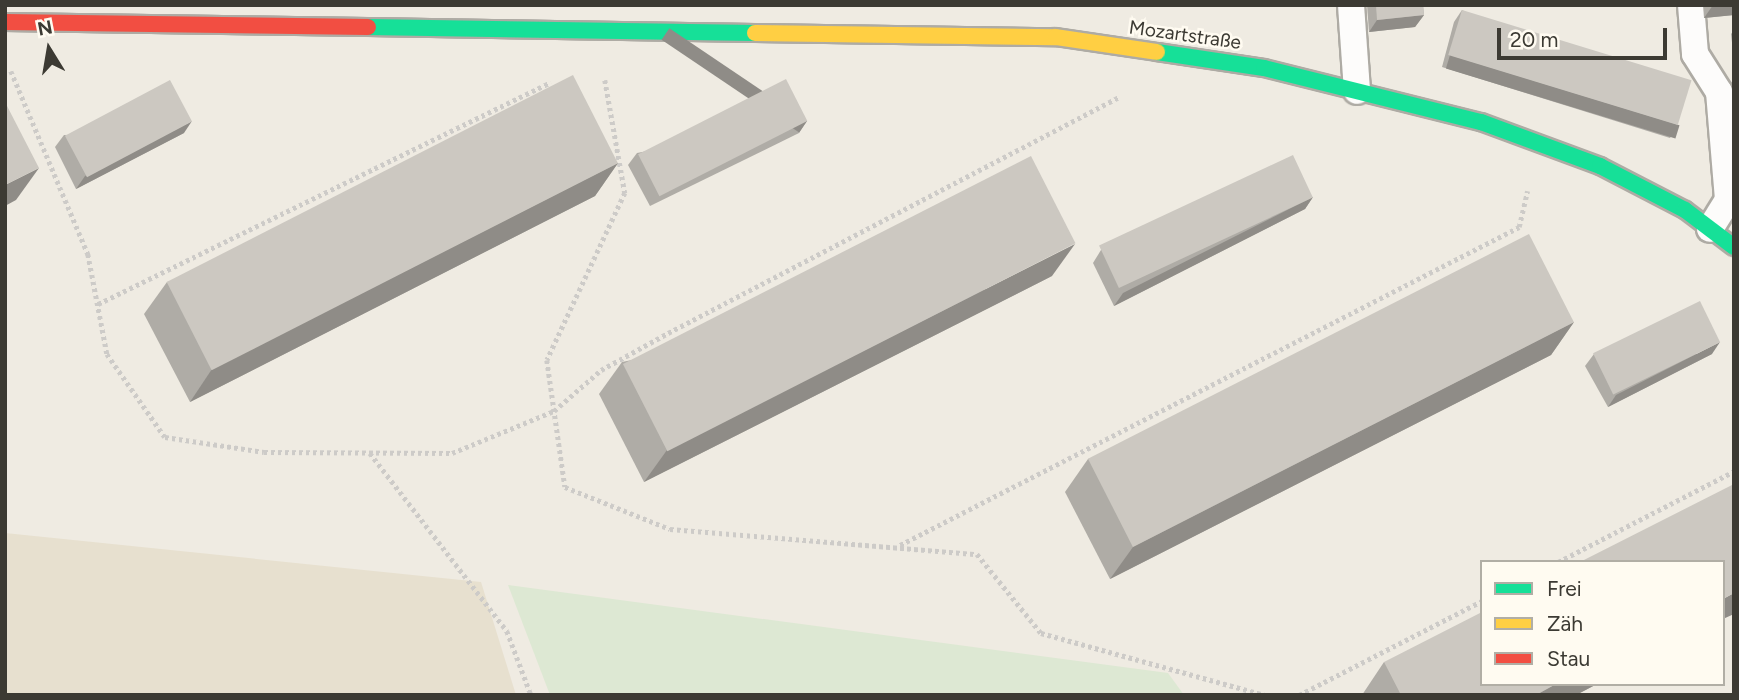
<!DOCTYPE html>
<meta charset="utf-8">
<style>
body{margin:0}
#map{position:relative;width:1739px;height:700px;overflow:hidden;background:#efebe2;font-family:Figtree,sans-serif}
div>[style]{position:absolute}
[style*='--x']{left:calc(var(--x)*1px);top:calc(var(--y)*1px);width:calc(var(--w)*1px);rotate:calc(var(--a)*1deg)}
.built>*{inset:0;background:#e7e0cf}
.green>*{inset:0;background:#dde8d3}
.path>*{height:4.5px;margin-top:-2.25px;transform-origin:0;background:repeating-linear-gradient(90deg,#cdcbc8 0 3.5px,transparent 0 7px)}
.roads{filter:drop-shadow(2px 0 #aeaba4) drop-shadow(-2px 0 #aeaba4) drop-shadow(0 2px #aeaba4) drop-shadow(0 -2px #aeaba4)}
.lane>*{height:26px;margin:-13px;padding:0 13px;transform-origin:13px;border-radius:13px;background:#fdfcfb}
.fast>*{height:16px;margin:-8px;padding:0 8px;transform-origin:8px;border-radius:8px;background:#16e098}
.slow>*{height:16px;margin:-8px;padding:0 8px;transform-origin:8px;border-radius:8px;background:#ffcf43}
.jam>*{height:16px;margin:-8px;padding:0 8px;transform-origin:8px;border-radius:8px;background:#f24e42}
.wall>*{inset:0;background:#afaca6}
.shaded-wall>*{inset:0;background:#8f8c87;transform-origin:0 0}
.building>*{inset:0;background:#ccc8c1;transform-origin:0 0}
span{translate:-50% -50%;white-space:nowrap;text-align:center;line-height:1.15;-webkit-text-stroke:5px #fffbf1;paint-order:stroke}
.street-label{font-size:19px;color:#3c3a33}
.frame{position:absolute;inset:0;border:7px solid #3c3a33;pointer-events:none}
.legend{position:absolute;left:1480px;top:560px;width:245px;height:126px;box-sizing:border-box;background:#fffbf1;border:2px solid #b1aea5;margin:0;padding:9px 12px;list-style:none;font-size:21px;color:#3c3a33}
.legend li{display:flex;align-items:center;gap:14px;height:35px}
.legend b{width:35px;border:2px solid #b1aea5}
.north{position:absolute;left:14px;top:14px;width:70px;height:70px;-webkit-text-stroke:5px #fffbf1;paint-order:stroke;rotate:349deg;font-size:19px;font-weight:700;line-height:28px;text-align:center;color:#3c3a33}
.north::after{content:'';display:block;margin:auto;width:24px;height:32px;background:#3c3a33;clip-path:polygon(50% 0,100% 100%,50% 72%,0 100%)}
.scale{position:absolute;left:1497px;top:28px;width:170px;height:32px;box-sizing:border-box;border:4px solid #3c3a33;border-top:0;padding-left:9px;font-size:21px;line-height:24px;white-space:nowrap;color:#3c3a33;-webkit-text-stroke:5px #fffbf1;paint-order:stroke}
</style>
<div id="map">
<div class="built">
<div style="clip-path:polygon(5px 533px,481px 582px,516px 695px,5px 695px)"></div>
</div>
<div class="green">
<div style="clip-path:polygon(508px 585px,1168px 673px,1184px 695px,550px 695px)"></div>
</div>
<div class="path">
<div style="--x:11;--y:71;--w:199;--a:67.2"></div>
<div style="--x:88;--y:254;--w:102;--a:79.2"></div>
<div style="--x:107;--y:354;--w:101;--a:55.1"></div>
<div style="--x:165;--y:437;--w:100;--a:8.6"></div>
<div style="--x:264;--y:452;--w:188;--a:0.3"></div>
<div style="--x:452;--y:453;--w:110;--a:-22.4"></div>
<div style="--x:554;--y:411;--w:62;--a:-41.1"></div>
<div style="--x:601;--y:370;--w:77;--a:-28.9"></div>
<div style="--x:668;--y:333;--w:509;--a:-27.62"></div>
<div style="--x:605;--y:80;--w:115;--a:80"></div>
<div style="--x:625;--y:193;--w:184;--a:115"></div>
<div style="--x:547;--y:360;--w:128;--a:81.9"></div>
<div style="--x:565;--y:487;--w:113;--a:21.8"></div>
<div style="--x:670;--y:529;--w:308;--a:4.7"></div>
<div style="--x:977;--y:554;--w:102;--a:51"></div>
<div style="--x:1041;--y:633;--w:232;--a:15.5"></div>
<div style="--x:98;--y:304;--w:504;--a:-26.11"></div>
<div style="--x:370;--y:453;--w:225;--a:52.4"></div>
<div style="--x:507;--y:631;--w:68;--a:69.4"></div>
<div style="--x:900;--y:545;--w:696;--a:-27.19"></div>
<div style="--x:1519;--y:227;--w:37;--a:-77"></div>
<div style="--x:1558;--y:562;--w:198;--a:-27.3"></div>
<div style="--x:1299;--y:695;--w:206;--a:-27.2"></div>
</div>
<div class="roads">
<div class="lane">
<div style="--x:1351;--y:5;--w:86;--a:86"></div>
<div style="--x:1691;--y:5;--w:49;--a:85.3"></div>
<div style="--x:1695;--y:54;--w:45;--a:57.7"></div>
<div style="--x:1719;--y:92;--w:108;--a:85.2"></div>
<div style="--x:1728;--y:200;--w:34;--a:122"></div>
</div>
<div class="fast">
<div style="--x:368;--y:27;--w:387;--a:0.9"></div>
<div style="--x:1157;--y:52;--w:108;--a:8.5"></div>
<div style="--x:1264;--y:68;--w:224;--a:14"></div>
<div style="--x:1481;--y:122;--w:127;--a:20.3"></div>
<div style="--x:1600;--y:166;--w:96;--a:27.4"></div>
<div style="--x:1685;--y:210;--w:61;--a:37.1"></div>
</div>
<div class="slow">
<div style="--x:755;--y:33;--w:301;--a:0.8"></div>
<div style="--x:1056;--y:37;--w:102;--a:8.4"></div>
</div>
<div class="jam">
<div style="--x:5;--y:22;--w:363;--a:0.8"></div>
</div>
</div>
<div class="wall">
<div style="clip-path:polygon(1367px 5px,1423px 5px,1424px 15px,1415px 27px,1369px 32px)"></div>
<div style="clip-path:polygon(1703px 5px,1734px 5px,1734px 15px,1704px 18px)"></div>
<div style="clip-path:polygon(1462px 10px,1679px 126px,1670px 138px,1442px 67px,1454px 22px)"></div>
<div style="clip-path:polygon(1734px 30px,1734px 60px,1731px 34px)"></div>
<div style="clip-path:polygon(807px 121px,799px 133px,650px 206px,628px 165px,637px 153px)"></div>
<div style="clip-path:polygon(184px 133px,76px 189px,55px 147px,64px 135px)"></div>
<div style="clip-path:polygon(618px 163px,595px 196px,190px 402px,144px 314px,167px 282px)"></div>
<div style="clip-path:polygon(1313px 197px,1305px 209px,1114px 306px,1093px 263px,1101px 250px)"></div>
<div style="clip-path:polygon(1052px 276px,644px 482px,599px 394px,622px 362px)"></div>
<div style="clip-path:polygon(1574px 322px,1551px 355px,1110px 579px,1065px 492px,1088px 459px)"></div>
<div style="clip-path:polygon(1594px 354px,1712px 354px,1608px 407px,1585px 366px)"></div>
<div style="clip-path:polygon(1384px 662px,1482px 684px,1597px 684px,1576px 695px,1362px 695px)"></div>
</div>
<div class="shaded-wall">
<div style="clip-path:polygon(1713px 5px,1734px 5px,1734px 15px,1704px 18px)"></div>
<div style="clip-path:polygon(1424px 15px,1415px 27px,1369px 32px,1377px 20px)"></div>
<div style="left:1450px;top:55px;width:240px;height:14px;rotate:17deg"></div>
<div style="clip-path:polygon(192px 121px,184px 133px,76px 189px,85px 176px)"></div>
<div style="left:807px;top:121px;width:14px;height:166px;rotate:124deg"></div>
<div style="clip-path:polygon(618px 163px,595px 196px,190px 402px,212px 369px)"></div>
<div style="clip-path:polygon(39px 168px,16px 200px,5px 206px,5px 185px)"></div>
<div style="clip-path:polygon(1313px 197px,1305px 209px,1114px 306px,1123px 293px)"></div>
<div style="clip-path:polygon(1075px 244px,1052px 276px,644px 482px,667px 450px)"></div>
<div style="clip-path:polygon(1574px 322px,1551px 355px,1110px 579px,1133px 547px)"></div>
<div style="clip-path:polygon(1720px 342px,1712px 354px,1608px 407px,1616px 395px)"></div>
<div style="clip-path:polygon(1734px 593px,1734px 614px,1723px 619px,1723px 599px)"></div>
<div style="clip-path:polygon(1556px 684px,1597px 684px,1576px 695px,1536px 695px)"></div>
</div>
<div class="building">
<div style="clip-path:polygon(1376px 5px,1423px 5px,1424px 15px,1377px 20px)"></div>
<div style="left:1462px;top:10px;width:240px;height:47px;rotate:17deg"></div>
<div style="left:573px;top:75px;width:99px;height:456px;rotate:63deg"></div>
<div style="left:786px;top:79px;width:47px;height:166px;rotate:63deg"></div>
<div style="left:170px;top:80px;width:47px;height:119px;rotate:62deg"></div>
<div style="clip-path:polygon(5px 102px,39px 168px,5px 185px)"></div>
<div style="left:1293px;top:155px;width:47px;height:214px;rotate:65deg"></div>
<div style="left:1031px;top:156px;width:98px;height:458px;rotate:63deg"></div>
<div style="left:1529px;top:234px;width:99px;height:495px;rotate:63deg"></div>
<div style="left:1700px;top:301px;width:46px;height:119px;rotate:64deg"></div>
<div style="clip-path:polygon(1734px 484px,1734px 593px,1723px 599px,1723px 562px,1580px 562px)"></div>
<div style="clip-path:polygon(1482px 612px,1482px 684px,1556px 684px,1536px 695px,1401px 695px,1384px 662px)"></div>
</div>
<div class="street-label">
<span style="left:1185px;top:35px;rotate:8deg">Mozartstraße</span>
</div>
<div class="frame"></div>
<ul class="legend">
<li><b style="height:9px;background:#16e098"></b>Frei</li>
<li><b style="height:9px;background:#ffcf43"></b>Zäh</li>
<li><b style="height:9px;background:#f24e42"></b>Stau</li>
</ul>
<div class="north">N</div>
<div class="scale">20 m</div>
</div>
